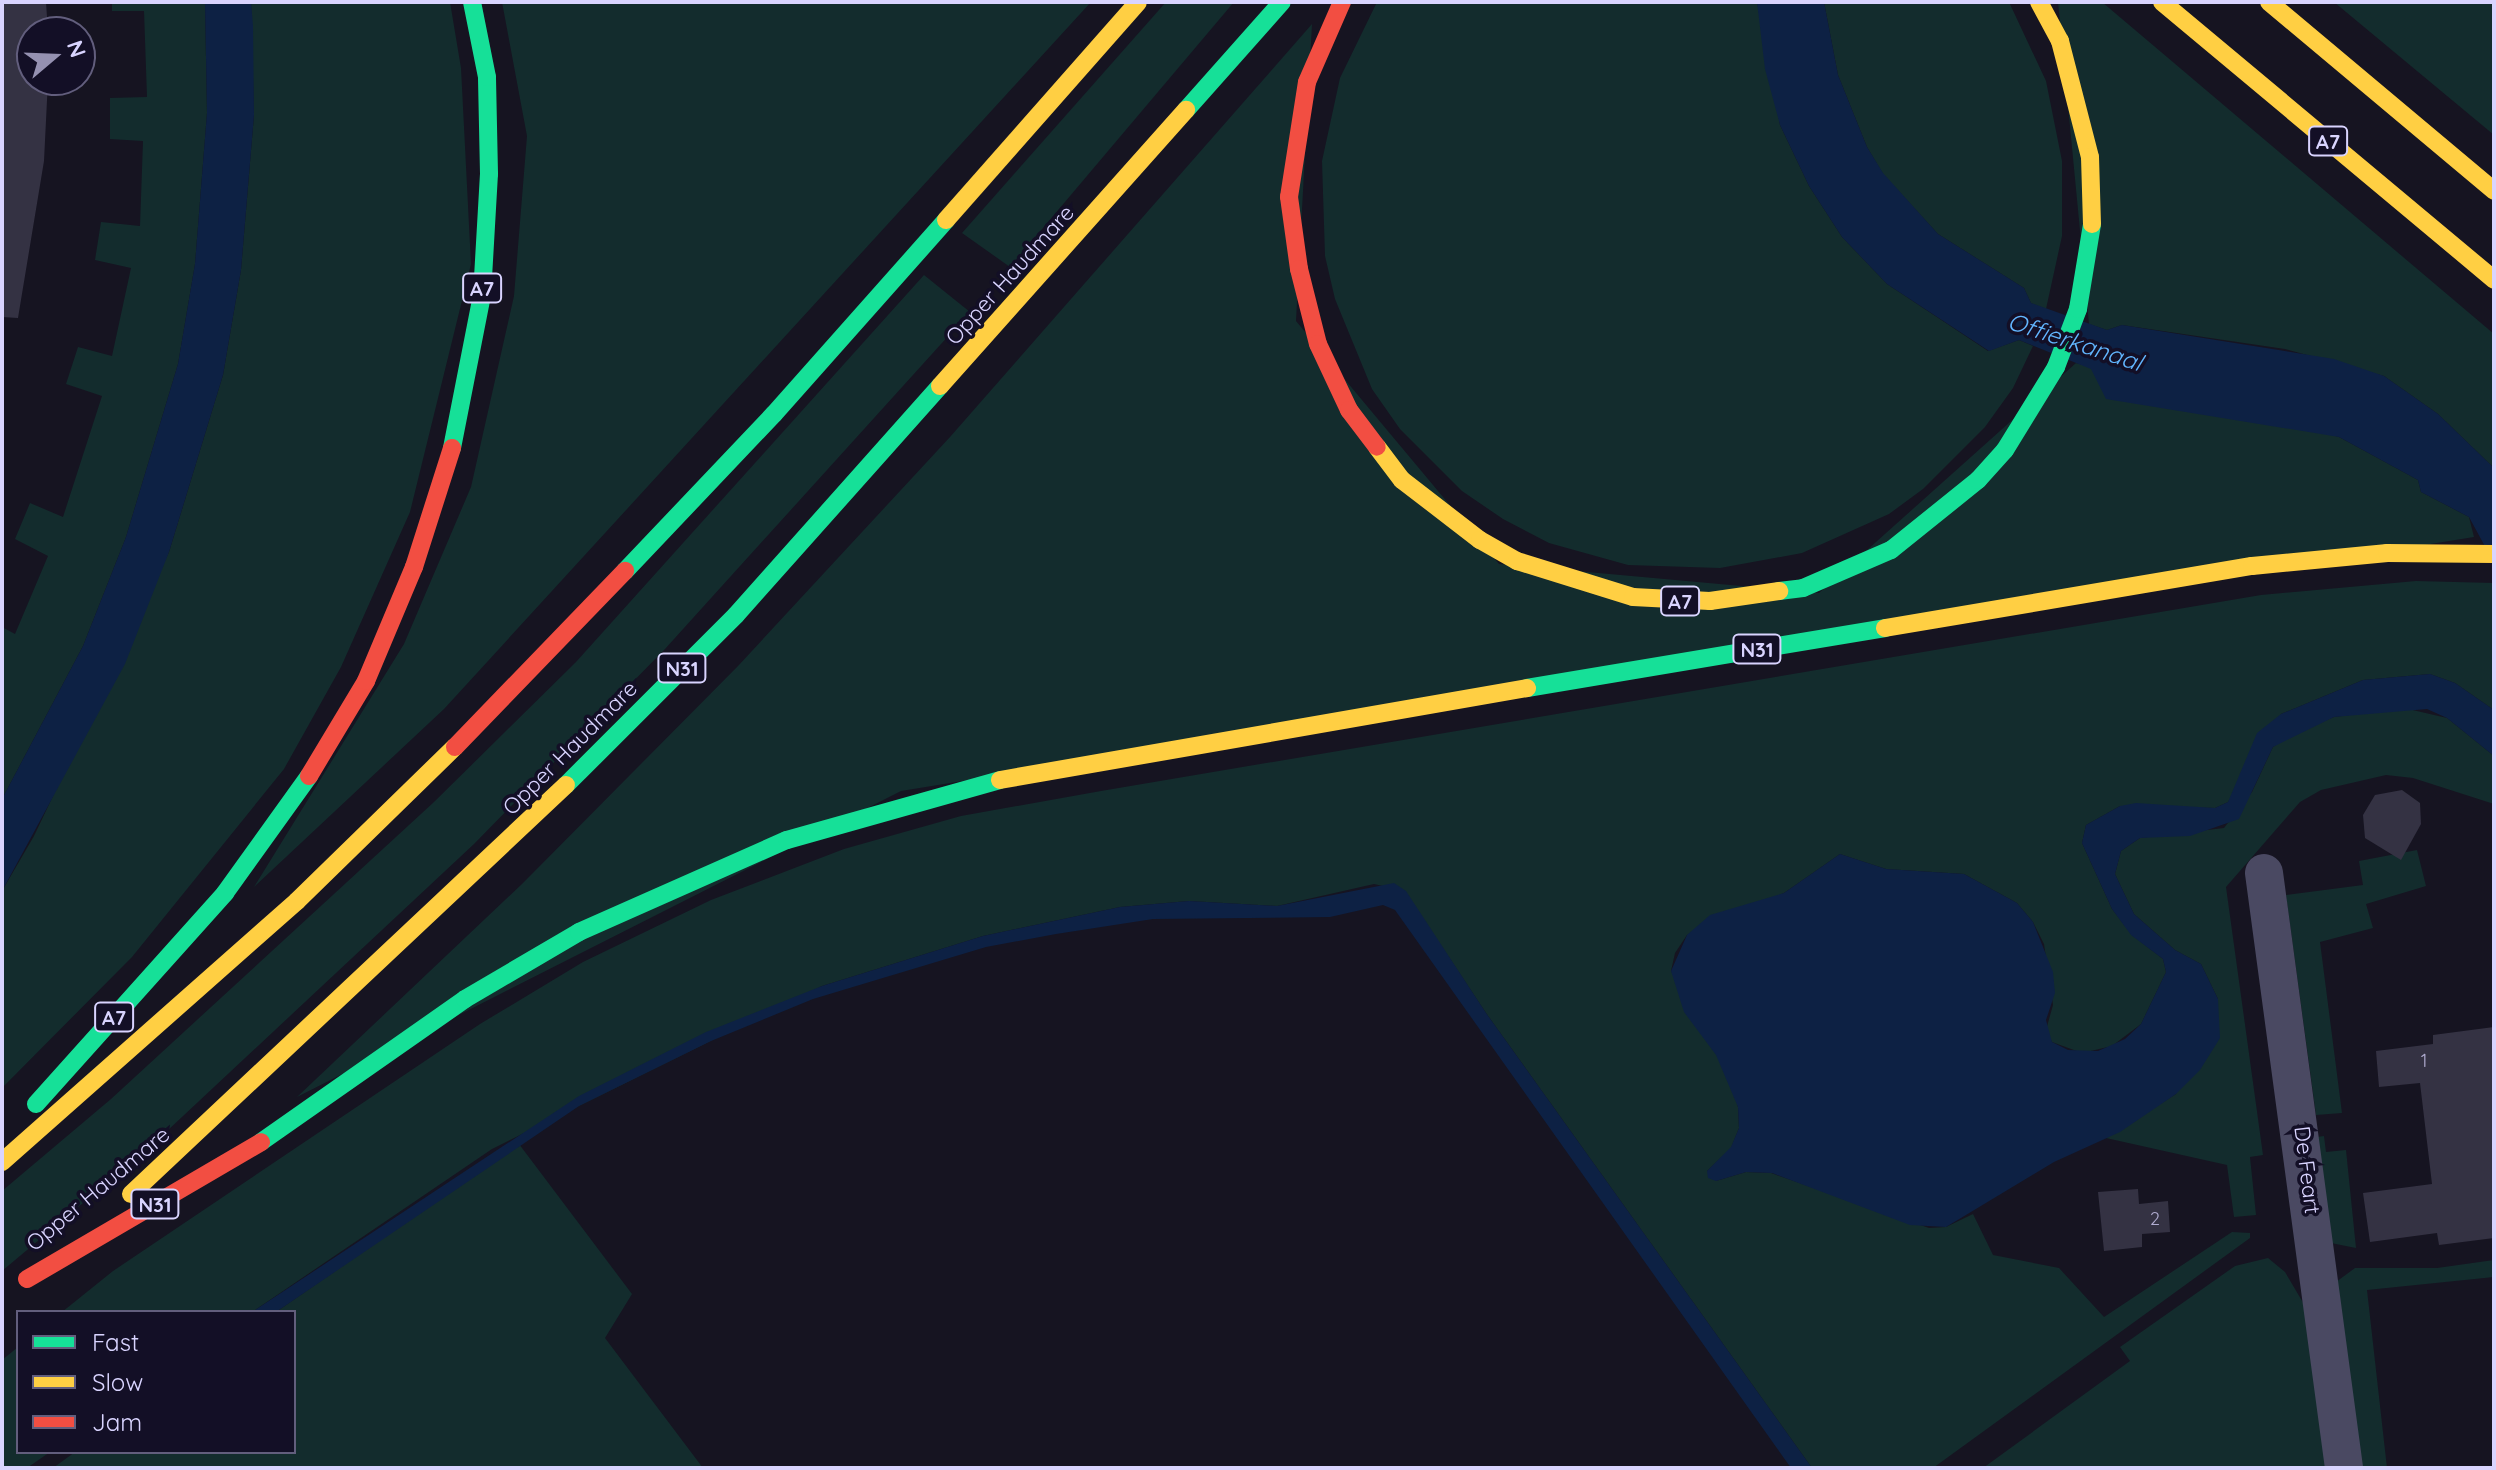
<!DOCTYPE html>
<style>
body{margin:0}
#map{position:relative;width:2496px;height:1470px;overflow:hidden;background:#161421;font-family:Quicksand,sans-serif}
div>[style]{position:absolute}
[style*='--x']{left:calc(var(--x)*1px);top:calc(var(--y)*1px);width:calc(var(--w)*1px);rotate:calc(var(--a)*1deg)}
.green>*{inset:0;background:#132c2d}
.water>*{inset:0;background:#0d2144}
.building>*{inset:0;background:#343243}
.street>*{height:38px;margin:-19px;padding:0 19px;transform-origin:19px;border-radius:19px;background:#4a4962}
.fast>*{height:18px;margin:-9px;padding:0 9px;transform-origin:9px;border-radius:9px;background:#16e098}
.slow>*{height:18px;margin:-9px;padding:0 9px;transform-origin:9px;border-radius:9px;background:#ffcf43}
.jam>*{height:18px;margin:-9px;padding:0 9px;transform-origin:9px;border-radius:9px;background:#f24e42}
span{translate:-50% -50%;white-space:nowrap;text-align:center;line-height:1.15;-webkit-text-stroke:7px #130f26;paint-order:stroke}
.number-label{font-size:18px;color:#b0acd0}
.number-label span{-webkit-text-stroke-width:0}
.shield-label span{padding:2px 6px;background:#130f26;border:2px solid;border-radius:6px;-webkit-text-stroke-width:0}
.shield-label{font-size:20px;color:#d9d4ff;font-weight:700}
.street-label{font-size:22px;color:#d9d4ff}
.water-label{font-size:24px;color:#62b6ff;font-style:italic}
.frame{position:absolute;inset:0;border:4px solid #d9d4ff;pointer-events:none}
.legend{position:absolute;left:16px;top:1310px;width:280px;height:144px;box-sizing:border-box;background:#130f26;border:2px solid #625e7d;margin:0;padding:10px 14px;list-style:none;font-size:24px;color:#d9d4ff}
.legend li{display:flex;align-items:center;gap:16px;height:40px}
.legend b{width:40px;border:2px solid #625e7d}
.north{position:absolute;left:16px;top:16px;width:80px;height:80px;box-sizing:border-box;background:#130f26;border:2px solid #625e7d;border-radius:50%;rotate:71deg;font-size:22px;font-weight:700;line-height:32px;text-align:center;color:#d9d4ff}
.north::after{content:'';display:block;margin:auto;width:28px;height:36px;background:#9591b1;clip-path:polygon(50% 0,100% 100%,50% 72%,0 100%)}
</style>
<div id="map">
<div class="green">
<div style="clip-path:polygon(112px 2px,205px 2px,207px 113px,195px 264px,178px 364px,126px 537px,83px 646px,2px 799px,2px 627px,15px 634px,48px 556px,15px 539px,30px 503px,63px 517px,102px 396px,66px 384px,78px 347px,112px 356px,131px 268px,95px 260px,101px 222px,140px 226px,143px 141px,110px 139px,110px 98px,147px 97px,144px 11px,112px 11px)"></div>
<div style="clip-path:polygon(251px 2px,450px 2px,461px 68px,471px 264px,410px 512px,341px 667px,284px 769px,132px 957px,2px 1088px,2px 891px,34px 836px,169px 552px,223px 375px,241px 270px,254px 115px)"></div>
<div style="clip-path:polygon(502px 2px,1091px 2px,444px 709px,254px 887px,404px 644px,471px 487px,514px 296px,527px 136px)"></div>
<div style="clip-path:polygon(1166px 2px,1234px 2px,1010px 267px,962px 233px)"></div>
<div style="clip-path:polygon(1377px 2px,1757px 2px,1780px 125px,1809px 186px,1842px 237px,1887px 284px,1988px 351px,2019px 340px,2033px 346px,2013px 388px,1985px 427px,1923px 489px,1889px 514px,1802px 553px,1720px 568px,1628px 565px,1549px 543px,1503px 519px,1462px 491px,1400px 429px,1372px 389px,1335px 299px,1325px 256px,1322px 161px,1340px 78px)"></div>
<div style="clip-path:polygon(1824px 2px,2009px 2px,2046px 81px,2062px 161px,2062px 236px,2046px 309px,2031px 303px,2024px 288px,1938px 234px,1883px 174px,1867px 147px,1838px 75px)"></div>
<div style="clip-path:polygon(2058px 2px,2102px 2px,2494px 334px,2494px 468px,2438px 414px,2384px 376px,2285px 349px,2122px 325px,2107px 330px,2089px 324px)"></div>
<div style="clip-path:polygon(2334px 2px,2494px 2px,2494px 135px)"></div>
<div style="clip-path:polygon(1312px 24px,1296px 321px,1499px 564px,1819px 593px,2076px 363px,2339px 437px,2418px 480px,2421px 492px,2469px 517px,2474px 537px,901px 791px,297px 1097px,522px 884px,738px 666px,950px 437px)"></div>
<div style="clip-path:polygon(924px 275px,970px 312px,665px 649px,474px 844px,151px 1146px,2px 1271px,2px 1191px,111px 1099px,434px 802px,576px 662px)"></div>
<div style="clip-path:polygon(2416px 581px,2494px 583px,2494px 710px,2455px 683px,2430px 674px,2363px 680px,2281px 714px,2228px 802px,2215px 808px,2120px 806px,2086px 825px,2082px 843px,2112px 909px,2132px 935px,2163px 959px,2166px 972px,2141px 1024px,2112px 1046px,2082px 1053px,2052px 1042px,2046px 1030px,2053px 1005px,2044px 944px,2033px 922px,2017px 903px,1964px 874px,1886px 869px,1840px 854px,1784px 893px,1687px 935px,1675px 953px,1671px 971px,1732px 1083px,1738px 1107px,1739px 1128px,1731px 1148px,1707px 1171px,1716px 1181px,1746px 1172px,1771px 1173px,1929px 1228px,1946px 1227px,1973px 1214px,1993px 1255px,2059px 1268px,2104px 1317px,2232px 1232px,2250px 1233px,2250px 1238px,1933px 1468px,1812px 1468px,1486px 1013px,1405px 891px,1374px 884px,1277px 906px,1189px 901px,1120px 907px,983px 936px,822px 986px,492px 1149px,252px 1312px,62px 1312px,113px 1271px,480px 1024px,583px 962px,711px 900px,844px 849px,961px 816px,1101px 791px,2261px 595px)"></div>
<div style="clip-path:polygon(2404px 708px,2447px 718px,2494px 756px,2494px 804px,2413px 778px,2386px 775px,2321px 790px,2300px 802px,2226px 887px,2263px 1155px,2250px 1157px,2256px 1215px,2234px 1217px,2227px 1165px,2106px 1138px,2176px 1094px,2218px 999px,2201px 964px,2175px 950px,2134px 914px,2115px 874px,2121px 851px,2140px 838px,2224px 828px,2252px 792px,2273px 747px,2288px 736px,2334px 717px)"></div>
<div style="clip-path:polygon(2417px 850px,2426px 886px,2366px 904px,2373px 928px,2320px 942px,2342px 1113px,2316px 1115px,2286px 895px,2363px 885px,2359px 861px)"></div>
<div style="clip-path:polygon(2324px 1136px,2326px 1152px,2346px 1150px,2356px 1248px,2331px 1243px,2317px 1137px)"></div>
<div style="clip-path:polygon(519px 1144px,632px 1294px,605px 1338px,703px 1468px,53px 1468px,75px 1452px,294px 1452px,294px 1312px,276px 1312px)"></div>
<div style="clip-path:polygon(2268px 1258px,2285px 1272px,2308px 1311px,2333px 1468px,1983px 1468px,2130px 1361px,2120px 1347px,2235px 1266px)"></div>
<div style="clip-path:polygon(2494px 1260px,2494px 1277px,2367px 1290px,2387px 1468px,2361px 1468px,2336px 1282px,2355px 1268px,2437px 1268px)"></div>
<div style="clip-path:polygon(18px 1347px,18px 1452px,50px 1452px,27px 1468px,2px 1468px,2px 1360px)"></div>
</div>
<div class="water">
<div style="clip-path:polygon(205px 2px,251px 2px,253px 26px,254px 115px,241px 270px,223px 375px,169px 552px,125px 664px,2px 891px,2px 799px,83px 646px,126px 537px,178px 364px,195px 264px,207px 113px)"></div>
<div style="clip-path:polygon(1757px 2px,1824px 2px,1838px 75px,1867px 147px,1883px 173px,1938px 234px,2024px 288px,2031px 303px,2107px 330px,2122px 325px,2334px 359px,2384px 376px,2438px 414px,2494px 468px,2494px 563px,2469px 517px,2421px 492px,2418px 480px,2339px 437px,2106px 399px,2091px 369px,2019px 340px,1989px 351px,1887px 284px,1842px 237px,1809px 186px,1780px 125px,1765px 69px)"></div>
<div style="clip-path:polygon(2430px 674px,2455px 683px,2494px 710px,2494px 756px,2447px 718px,2427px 709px,2334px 717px,2273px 747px,2239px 819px,2190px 836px,2140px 838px,2121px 851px,2115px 874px,2134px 914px,2175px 950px,2201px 964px,2218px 999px,2220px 1038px,2200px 1070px,2176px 1094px,2120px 1132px,2054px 1162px,1946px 1227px,1910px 1225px,1772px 1173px,1746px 1172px,1716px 1181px,1708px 1178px,1707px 1171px,1731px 1147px,1739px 1128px,1738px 1107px,1716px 1055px,1684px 1012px,1671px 971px,1687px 935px,1710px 915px,1784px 893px,1840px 854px,1886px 869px,1964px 874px,2017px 903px,2033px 922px,2053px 972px,2055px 993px,2046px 1020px,2052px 1042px,2068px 1050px,2098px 1051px,2125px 1039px,2141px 1024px,2166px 972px,2163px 959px,2131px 935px,2112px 909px,2082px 843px,2086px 825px,2120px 806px,2136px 803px,2215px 808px,2228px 802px,2257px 733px,2281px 714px,2363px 680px)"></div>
<div style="clip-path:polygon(1394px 883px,1406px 891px,1486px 1013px,1812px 1468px,1791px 1468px,1395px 910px,1383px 905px,1330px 917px,1153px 919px,1056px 934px,986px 947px,813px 999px,711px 1041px,579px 1106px,276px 1312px,252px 1312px,579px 1096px,706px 1032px,822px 986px,983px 936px,1120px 907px,1189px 901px,1277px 906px)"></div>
</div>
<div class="building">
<div style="clip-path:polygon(2px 2px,46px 2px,48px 32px,32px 32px,32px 80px,48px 80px,44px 161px,18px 318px,2px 317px)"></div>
<div style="clip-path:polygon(2402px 790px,2420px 803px,2421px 824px,2401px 860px,2365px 838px,2363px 815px,2375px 795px)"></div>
<div style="clip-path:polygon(2494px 1027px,2494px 1238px,2439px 1245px,2437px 1233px,2370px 1242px,2363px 1193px,2432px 1184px,2420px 1083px,2379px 1087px,2376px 1051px,2433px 1044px,2433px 1035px)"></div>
<div style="clip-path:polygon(2138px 1189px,2139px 1204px,2168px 1201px,2170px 1232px,2142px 1234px,2142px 1247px,2104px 1251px,2098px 1192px)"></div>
</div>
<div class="street">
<div style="--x:2264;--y:873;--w:600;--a:82.34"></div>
</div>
<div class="fast">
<div style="--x:1186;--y:110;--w:144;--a:-48.4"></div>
<div style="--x:452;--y:448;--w:156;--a:-78.9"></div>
<div style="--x:482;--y:295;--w:121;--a:-86.7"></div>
<div style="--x:489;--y:174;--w:97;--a:-91.2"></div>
<div style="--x:487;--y:77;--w:76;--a:-101.3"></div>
<div style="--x:625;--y:571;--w:216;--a:-46.5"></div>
<div style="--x:774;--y:414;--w:259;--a:-48.4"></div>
<div style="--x:1779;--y:591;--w:24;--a:-7"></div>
<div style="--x:1803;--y:588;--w:96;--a:-23.4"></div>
<div style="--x:1891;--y:550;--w:112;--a:-38.8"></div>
<div style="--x:1978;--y:480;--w:40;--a:-48"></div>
<div style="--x:2005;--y:450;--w:97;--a:-58.4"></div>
<div style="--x:2056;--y:367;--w:62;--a:-69.2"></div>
<div style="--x:2078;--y:309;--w:86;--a:-80.6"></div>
<div style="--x:1527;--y:688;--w:363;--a:-9.5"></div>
<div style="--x:566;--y:785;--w:240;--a:-45"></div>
<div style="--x:736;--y:615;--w:307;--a:-48.3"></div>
<div style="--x:36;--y:1104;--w:283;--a:-48.1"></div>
<div style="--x:225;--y:893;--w:144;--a:-54.3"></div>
<div style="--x:261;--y:1142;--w:249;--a:-35"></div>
<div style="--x:465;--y:999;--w:132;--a:-30.4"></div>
<div style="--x:579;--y:932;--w:227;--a:-23.9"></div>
<div style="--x:787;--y:840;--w:221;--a:-15.7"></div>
</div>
<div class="slow">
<div style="--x:2039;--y:2;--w:44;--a:61.7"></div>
<div style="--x:2060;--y:41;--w:120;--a:75.5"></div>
<div style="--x:2090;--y:157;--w:67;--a:88.3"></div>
<div style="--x:2162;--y:2;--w:433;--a:39.9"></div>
<div style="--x:2269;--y:2;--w:294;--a:40"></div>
<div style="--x:946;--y:220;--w:290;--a:-48.6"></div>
<div style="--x:940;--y:386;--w:370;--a:-48.3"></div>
<div style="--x:1377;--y:447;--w:41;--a:52.9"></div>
<div style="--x:1402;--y:480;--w:98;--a:37.6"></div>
<div style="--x:1480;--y:540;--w:43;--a:29.6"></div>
<div style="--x:1517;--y:561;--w:121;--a:17.2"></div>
<div style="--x:1633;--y:597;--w:77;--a:3"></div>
<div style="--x:1710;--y:601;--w:70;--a:-8.2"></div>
<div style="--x:1885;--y:628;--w:372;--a:-9.6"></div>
<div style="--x:2252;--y:566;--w:136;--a:-5.5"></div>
<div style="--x:2387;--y:553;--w:107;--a:0.5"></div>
<div style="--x:1000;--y:780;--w:535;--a:-9.9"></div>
<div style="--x:2;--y:1162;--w:394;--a:-41.5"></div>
<div style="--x:297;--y:901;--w:221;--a:-44.3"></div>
<div style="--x:131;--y:1194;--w:597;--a:-43.24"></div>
</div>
<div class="jam">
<div style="--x:1342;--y:2;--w:87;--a:113.6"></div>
<div style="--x:1307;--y:82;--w:116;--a:98.9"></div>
<div style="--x:1289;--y:197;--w:73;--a:82.1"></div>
<div style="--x:1299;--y:269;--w:77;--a:75.8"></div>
<div style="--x:1318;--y:344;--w:73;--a:64.8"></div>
<div style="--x:1349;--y:410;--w:46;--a:52.9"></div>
<div style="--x:455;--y:747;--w:245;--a:-46"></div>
<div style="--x:309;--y:776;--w:111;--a:-59"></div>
<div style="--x:366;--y:681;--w:124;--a:-67.2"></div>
<div style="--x:414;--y:567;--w:125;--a:-72.3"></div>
<div style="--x:27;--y:1279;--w:271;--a:-30.3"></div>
</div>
<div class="number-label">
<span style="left:2424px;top:1061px">1</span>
<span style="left:2155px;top:1219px">2</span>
</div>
<div class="shield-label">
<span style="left:2328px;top:141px">A7</span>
<span style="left:482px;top:288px">A7</span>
<span style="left:1680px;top:601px">A7</span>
<span style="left:1757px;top:649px">N31</span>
<span style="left:682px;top:668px">N31</span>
<span style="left:114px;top:1017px">A7</span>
<span style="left:155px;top:1204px">N31</span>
</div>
<div class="street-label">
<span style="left:1010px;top:275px;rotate:-48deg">Opper Haudmare</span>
<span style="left:570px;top:748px;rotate:-45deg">Opper Haudmare</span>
<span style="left:2307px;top:1170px;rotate:83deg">De Feart</span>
<span style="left:98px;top:1189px;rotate:-40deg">Opper Haudmare</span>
</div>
<div class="water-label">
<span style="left:2075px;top:342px;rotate:18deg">Offierkanaal</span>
</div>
<div class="frame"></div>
<ul class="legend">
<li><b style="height:10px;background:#16e098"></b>Fast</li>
<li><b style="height:10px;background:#ffcf43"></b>Slow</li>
<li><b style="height:10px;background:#f24e42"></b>Jam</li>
</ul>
<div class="north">N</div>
</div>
